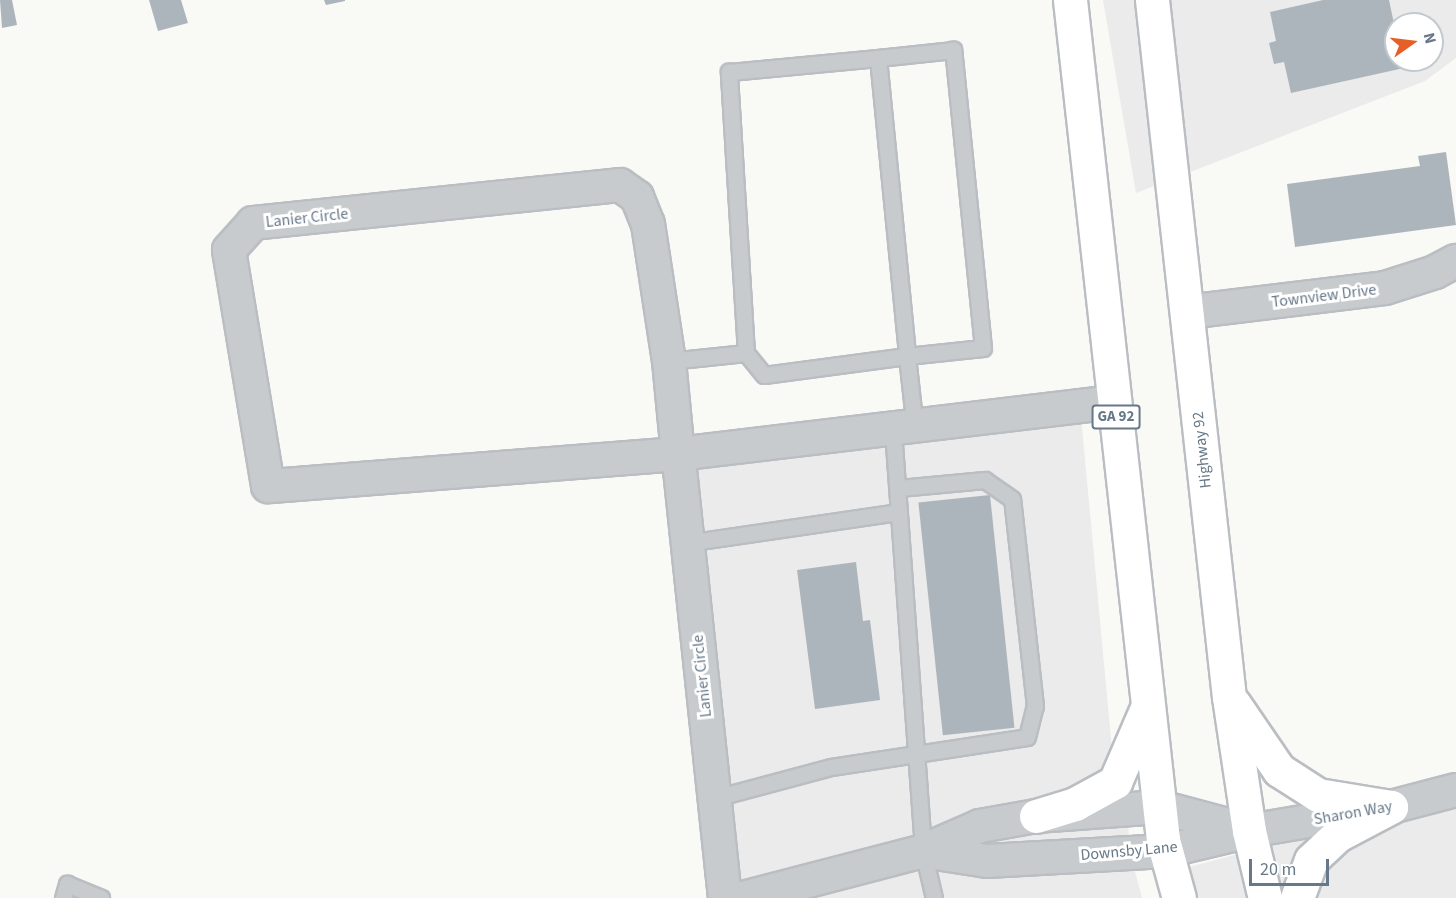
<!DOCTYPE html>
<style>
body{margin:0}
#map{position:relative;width:1456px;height:898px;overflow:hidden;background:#f9f9f6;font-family:"Source Sans 3",sans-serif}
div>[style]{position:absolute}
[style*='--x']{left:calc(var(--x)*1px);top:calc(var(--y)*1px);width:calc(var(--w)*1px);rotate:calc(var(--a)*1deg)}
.built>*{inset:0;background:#eaebea}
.building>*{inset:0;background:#adb5bc;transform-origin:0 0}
.roads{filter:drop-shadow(2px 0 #babec2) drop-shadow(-2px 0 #babec2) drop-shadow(0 2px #babec2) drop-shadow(0 -2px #babec2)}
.service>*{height:15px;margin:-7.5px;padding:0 7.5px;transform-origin:7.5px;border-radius:7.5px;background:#c7cbce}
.minor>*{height:32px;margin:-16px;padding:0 16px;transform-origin:16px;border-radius:16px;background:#c7cbce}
.primary>*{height:33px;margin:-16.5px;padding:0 16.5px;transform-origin:16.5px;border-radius:16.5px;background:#fff}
span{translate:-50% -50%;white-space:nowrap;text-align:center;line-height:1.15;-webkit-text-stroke:6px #fff;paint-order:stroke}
.shield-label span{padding:2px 4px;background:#fff;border:2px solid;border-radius:4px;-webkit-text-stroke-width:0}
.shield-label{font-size:15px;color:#677888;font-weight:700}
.street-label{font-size:16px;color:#677888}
.north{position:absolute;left:1384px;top:12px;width:60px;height:60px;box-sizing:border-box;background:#fff;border:2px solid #c2c9cf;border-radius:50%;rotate:76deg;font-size:16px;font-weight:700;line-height:24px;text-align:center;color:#677888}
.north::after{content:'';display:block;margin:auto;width:21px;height:27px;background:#e75f28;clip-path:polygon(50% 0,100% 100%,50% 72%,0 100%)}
.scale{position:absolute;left:1249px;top:859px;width:80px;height:27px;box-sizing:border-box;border:3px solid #677888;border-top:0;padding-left:8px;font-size:18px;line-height:21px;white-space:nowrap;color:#677888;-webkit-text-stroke:4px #fff;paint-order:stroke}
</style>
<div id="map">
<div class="built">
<div style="clip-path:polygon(evenodd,1103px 0,1456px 0,1456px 58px,1425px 81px,1136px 193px,1103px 0,1396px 24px,1432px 24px,1432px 60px,1396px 60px,1396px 24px)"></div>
<div style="clip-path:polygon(1080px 406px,1115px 782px,1127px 810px,1130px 853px,1142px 898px,725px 898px,678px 454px)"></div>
<div style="clip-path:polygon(1456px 796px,1456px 898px,1166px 898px,1159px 875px)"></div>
</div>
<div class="building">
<div style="clip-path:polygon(0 0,12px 0,17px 25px,2px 28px)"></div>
<div style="clip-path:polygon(149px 0,181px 0,188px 23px,158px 31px)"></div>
<div style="clip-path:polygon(324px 0,345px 0,345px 1px,326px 5px)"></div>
<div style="clip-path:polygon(1323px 0,1389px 0,1396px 33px,1396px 60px,1402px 60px,1404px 68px,1291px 93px,1284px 62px,1274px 64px,1269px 43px,1276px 41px,1270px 12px)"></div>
<div style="clip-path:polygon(1446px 152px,1456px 225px,1295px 247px,1287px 184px,1420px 166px,1418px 156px)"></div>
<div style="left:990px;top:495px;width:234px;height:72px;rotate:84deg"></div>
<div style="clip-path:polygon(856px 562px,863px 621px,870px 620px,880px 700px,815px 709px,797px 570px)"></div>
</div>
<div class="roads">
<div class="service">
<div style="--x:746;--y:353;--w:28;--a:51"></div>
<div style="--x:764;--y:375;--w:144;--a:-7.6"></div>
<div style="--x:907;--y:356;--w:76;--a:-6"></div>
<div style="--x:983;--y:348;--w:300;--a:-95.7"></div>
<div style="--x:953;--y:50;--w:75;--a:173.9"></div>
<div style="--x:878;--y:58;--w:299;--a:84.4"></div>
<div style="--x:907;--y:356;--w:72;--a:83.7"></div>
<div style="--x:669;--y:361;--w:77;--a:-5.9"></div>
<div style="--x:746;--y:353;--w:282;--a:-93.5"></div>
<div style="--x:729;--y:72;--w:150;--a:-5.4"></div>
<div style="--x:893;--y:430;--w:422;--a:85.9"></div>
<div style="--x:923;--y:851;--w:48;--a:76.8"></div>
<div style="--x:686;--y:543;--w:215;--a:-8.3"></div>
<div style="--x:715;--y:798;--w:120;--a:-15"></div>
<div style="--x:831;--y:767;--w:198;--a:-8.7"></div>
<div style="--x:1027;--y:737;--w:32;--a:-76"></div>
<div style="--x:1035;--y:706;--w:208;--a:-96.3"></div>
<div style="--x:1012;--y:499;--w:33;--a:-145"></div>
<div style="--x:985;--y:480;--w:87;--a:174.7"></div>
<div style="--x:63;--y:898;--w:15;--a:-74"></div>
<div style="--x:67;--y:884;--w:37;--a:22"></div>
</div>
<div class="minor">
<div style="--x:620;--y:185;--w:21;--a:35"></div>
<div style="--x:637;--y:197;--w:29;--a:68"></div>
<div style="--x:648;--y:224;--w:139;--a:81.3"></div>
<div style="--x:669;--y:361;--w:93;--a:84.5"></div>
<div style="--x:678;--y:454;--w:411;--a:175.5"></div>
<div style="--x:268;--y:486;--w:239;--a:-99.4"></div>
<div style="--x:229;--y:250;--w:36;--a:-48"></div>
<div style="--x:253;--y:223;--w:369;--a:-5.9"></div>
<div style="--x:1187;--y:312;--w:199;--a:-6.9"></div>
<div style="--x:1385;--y:288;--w:52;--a:-17.7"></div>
<div style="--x:1435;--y:272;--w:24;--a:-28"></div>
<div style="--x:923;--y:851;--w:65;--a:8.9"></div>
<div style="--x:987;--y:861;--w:179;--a:-3.2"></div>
<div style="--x:1166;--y:851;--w:85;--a:-13.5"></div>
<div style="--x:1249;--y:831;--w:144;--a:-9.6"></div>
<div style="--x:1391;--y:807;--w:67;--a:-14.7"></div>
<div style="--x:725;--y:898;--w:446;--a:-96"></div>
<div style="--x:678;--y:454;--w:440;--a:-6.8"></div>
<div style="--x:743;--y:898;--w:186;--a:-14.6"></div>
<div style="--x:923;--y:851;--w:62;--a:-23.7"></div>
<div style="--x:980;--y:826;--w:57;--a:-10.1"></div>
<div style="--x:1036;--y:816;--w:124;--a:-4.2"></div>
<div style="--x:1160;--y:807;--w:89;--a:15"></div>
</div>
<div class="primary">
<div style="--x:1070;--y:0;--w:845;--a:83.68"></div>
<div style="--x:1163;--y:840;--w:60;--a:74.6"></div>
<div style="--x:1152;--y:0;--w:701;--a:83.7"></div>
<div style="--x:1229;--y:697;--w:135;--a:81.5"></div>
<div style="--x:1249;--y:831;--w:69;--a:76.6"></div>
<div style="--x:1234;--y:704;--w:80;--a:55.7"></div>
<div style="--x:1279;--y:770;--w:46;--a:32.7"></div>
<div style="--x:1318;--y:795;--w:74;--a:9.3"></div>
<div style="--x:1036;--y:816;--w:41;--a:-17.1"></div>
<div style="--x:1075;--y:804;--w:46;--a:-28.8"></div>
<div style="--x:1115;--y:782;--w:81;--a:-66.6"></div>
<div style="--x:1297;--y:898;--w:40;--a:-69.8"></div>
<div style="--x:1311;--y:860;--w:37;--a:-43"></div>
<div style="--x:1338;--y:835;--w:60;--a:-27.8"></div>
</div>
</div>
<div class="shield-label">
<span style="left:1116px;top:417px">GA 92</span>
</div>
<div class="street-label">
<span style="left:307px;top:218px;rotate:-6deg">Lanier Circle</span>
<span style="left:1324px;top:296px;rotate:-7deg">Townview Drive</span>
<span style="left:1202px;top:450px;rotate:-96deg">Highway 92</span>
<span style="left:702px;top:676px;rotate:-96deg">Lanier Circle</span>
<span style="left:1353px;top:813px;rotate:-10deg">Sharon Way</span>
<span style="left:1129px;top:851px;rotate:-5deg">Downsby Lane</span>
</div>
<div class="north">N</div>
<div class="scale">20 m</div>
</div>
